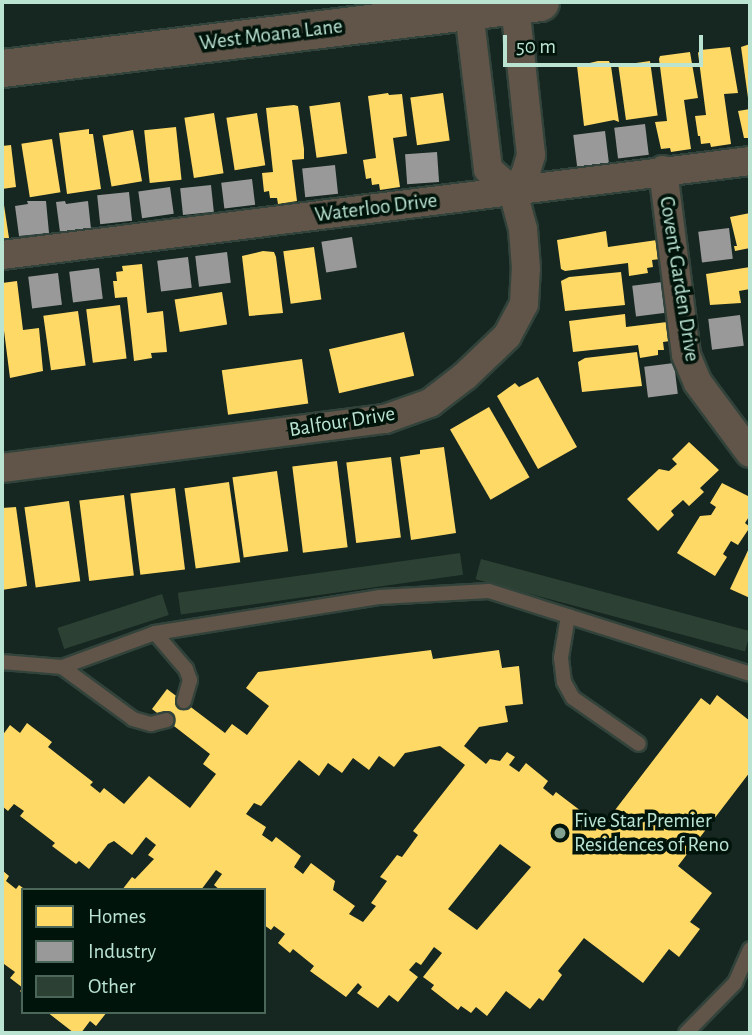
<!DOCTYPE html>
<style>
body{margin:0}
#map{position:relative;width:752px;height:1035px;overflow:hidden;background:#162620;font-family:"Alegreya Sans",sans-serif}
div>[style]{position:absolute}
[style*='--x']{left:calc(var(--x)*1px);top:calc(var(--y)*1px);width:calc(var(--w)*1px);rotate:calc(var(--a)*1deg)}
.homes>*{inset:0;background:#ffd966;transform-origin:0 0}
.industry>*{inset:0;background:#999;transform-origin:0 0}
.building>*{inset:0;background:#2c4134;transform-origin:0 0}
.roads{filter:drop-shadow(2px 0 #32433b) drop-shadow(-2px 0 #32433b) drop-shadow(0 2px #32433b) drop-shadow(0 -2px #32433b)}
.service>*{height:14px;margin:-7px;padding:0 7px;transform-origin:7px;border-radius:7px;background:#615549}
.minor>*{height:28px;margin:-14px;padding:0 14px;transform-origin:14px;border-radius:14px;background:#615549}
.tertiary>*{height:37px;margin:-18.5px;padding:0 18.5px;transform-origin:18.5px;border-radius:18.5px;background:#615549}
.dots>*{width:19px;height:19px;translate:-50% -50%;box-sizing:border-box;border:4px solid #00140b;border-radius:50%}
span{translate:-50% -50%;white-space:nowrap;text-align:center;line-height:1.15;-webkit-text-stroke:7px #00140b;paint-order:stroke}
.street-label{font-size:21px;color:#bae3d1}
.poi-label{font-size:21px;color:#bae3d1}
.left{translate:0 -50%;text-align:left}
.frame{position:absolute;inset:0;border:4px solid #bae3d1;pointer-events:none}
.legend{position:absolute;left:21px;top:888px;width:245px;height:126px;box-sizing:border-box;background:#00140b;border:2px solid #4a675a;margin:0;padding:9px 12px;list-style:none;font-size:21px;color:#bae3d1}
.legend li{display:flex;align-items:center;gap:14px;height:35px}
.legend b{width:35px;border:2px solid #4a675a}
.scale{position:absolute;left:503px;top:35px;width:200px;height:32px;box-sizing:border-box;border:4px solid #bae3d1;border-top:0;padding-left:9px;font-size:21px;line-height:24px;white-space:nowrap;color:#bae3d1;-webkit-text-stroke:5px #00140b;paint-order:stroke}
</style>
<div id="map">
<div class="homes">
<div style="clip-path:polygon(750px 44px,750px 105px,749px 105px,741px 47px)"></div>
<div style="clip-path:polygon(730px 47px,738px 93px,724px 94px,731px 144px,711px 147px,710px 143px,701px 144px,700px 136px,698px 136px,695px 116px,706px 115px,698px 53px,700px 50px)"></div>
<div style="clip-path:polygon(690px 52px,698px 98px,684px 100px,691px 149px,671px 152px,670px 148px,661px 149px,655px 122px,667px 121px,659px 59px,660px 56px)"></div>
<div style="clip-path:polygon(598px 61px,609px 61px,611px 66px,619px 122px,614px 120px,584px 126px,577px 66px)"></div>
<div style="left:650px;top:61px;width:55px;height:32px;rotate:82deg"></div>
<div style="clip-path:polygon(388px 93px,389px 95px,402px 94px,407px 136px,393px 138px,400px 187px,380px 190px,379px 184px,372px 185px,371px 178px,366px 179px,363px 160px,376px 158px,368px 96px)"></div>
<div style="left:443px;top:93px;width:48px;height:33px;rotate:82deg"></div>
<div style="left:340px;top:102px;width:52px;height:31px;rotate:82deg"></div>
<div style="clip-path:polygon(294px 105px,298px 106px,304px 149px,304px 159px,292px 160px,297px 201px,278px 204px,277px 198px,270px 198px,269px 191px,264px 192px,262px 173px,273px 172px,266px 108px)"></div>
<div style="clip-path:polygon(750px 109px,750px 138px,744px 138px,738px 111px)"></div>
<div style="left:214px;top:113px;width:61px;height:30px;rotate:81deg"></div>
<div style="left:257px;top:113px;width:53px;height:31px;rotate:81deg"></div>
<div style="left:176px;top:127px;width:53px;height:32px;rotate:84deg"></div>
<div style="clip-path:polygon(89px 129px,89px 134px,93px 134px,101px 189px,67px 194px,59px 133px)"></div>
<div style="left:133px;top:130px;width:52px;height:31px;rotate:80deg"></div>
<div style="left:52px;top:139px;width:54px;height:31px;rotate:81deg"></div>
<div style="clip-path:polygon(11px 145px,16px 187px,2px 189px,2px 146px)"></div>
<div style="clip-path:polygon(2px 192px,9px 238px,2px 238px)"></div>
<div style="clip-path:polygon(750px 213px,750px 248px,735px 251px,734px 246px,737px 246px,730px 217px)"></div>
<div style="clip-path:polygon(606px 231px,608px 247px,657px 240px,660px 259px,652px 260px,653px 267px,647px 268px,648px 273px,629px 276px,628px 263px,565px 271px,561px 269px,557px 240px)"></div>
<div style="left:314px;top:247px;width:53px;height:31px;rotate:82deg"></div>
<div style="clip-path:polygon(263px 251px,274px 252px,276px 257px,283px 313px,249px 316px,242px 256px)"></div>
<div style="clip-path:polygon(142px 264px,147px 313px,163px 311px,167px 352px,151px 353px,152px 358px,134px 361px,127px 297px,115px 298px,113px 281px,117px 281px,116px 272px,123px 271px,122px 266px)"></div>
<div style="clip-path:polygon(750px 267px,750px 289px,739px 291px,741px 303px,710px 305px,706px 274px)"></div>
<div style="clip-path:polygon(621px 272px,625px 305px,565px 311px,561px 281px,569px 277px)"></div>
<div style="clip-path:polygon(17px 281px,23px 330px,39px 328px,43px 371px,10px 378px,2px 315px,2px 283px)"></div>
<div style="left:222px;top:292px;width:33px;height:48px;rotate:81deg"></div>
<div style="left:120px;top:305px;width:54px;height:34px;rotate:83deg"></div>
<div style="left:78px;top:311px;width:55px;height:35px;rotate:82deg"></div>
<div style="clip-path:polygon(625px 314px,626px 327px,667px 322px,670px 341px,663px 342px,664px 350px,658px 350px,658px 355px,640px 358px,638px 345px,573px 352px,569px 321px)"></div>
<div style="left:404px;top:332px;width:45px;height:77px;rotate:77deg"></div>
<div style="clip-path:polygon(637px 352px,642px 386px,582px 392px,578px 362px,585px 358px)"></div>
<div style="left:302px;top:359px;width:45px;height:81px;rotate:82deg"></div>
<div style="clip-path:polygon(538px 377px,577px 447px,538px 469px,497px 396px,515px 383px,519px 387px)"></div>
<div style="left:489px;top:407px;width:81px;height:45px;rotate:60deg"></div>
<div style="clip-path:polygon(689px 442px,719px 470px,700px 488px,704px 492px,689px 506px,683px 500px,671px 511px,674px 515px,658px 531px,627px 499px,659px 469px,669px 471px,677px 464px,672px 459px)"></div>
<div style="clip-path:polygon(444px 447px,456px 533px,411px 540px,400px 457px,420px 454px,420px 450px)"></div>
<div style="left:391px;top:457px;width:81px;height:45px;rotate:83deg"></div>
<div style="left:337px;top:461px;width:87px;height:45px;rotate:83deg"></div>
<div style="left:277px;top:471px;width:81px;height:45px;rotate:82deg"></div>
<div style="left:229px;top:482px;width:81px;height:45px;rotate:82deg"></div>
<div style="clip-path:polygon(722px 483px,750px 497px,750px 515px,745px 523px,750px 527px,738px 545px,731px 541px,723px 554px,727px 557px,715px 576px,677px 553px,700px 516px,711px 515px,716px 507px,710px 503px)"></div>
<div style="left:175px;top:488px;width:82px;height:45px;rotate:83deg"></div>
<div style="left:124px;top:495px;width:81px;height:45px;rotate:83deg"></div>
<div style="left:69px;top:501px;width:81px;height:45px;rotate:82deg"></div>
<div style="clip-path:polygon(16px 507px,27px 586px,2px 590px,2px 508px)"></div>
<div style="clip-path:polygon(750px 546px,750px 598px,730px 589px)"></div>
<div style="clip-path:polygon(evenodd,431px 650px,433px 659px,499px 650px,502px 668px,519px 666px,523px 704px,505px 706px,508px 722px,479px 727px,464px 746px,486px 764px,490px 759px,500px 761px,507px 752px,515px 757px,509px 765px,519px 772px,526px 763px,548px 781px,543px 788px,553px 796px,556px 792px,602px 827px,701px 698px,710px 705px,717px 695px,750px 721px,750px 772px,678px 866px,712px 893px,690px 922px,700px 929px,679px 957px,669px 949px,643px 983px,584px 938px,558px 971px,562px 975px,543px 1001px,539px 998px,530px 1009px,506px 991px,487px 1016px,476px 1007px,471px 1013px,461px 1006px,458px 1010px,431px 989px,434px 985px,423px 977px,442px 953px,434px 947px,421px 965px,416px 962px,409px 970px,418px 977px,398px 1002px,389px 995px,378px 1008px,357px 993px,362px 987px,358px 983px,346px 997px,310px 971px,314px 966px,293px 949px,290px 953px,278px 943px,285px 934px,274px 926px,271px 930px,264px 925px,264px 890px,220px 890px,214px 885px,222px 874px,216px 870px,201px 890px,122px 890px,132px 877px,135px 879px,154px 859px,148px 855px,156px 845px,146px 837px,132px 855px,114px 841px,108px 844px,89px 869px,79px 861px,76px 864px,52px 846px,55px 843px,20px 816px,24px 811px,14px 804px,8px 811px,2px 806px,2px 736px,10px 725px,20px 733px,27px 723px,52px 742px,48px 747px,93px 782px,90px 785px,100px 793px,104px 788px,124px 804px,149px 776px,190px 808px,216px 774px,203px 764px,210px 754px,152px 709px,167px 689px,225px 733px,232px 724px,247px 735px,269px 706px,246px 688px,258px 672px,431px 650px,440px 746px,465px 765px,413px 831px,418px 835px,402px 857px,397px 855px,380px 877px,387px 881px,371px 903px,376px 906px,363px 922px,349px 914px,355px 906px,333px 890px,335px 881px,311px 863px,303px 874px,294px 867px,301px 856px,276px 837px,272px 842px,262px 835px,266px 827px,246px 814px,254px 803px,261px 806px,299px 760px,319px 776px,328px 763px,342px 773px,353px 758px,369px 770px,379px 756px,394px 767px,405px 753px,440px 746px,431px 650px,500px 844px,531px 867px,477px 930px,448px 909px,500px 844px)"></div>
<div style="clip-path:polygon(2px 870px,9px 876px,6px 881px,16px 889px,19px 885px,23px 888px,23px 994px,20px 991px,23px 988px,10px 978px,15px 972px,4px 964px,2px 967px)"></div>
<div style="clip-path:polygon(47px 1012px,107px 1012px,96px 1026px,90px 1021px,81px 1033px,74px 1033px)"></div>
</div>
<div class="industry">
<div style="left:645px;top:124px;width:31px;height:31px;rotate:83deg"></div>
<div style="left:605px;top:131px;width:32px;height:32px;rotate:83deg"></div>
<div style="left:437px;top:152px;width:30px;height:32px;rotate:86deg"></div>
<div style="left:335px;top:165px;width:29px;height:33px;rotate:84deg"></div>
<div style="left:252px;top:179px;width:26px;height:31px;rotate:83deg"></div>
<div style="left:211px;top:185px;width:27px;height:31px;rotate:84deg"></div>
<div style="left:170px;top:187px;width:27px;height:32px;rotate:82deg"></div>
<div style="left:129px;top:192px;width:29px;height:32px;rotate:84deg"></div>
<div style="clip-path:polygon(27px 201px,46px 201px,49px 233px,19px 236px,15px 206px,28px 204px)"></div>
<div style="clip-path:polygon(65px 201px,66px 204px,88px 201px,91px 229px,60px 232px,56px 202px)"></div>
<div style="left:729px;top:228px;width:31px;height:31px;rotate:83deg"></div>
<div style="left:352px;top:237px;width:31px;height:31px;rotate:81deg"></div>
<div style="left:227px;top:252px;width:31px;height:32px;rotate:83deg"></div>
<div style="left:188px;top:257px;width:31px;height:31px;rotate:83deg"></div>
<div style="left:99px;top:268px;width:31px;height:30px;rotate:83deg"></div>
<div style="left:58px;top:273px;width:32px;height:30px;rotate:83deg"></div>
<div style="left:662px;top:282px;width:31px;height:30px;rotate:83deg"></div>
<div style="left:740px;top:315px;width:31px;height:32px;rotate:83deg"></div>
<div style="left:674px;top:363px;width:31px;height:30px;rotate:83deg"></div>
</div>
<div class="building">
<div style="left:460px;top:553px;width:22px;height:285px;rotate:82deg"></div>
<div style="left:481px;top:559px;width:279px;height:21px;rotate:15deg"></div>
<div style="left:162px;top:594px;width:22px;height:110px;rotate:72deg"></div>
</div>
<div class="roads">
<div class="service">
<div style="--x:568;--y:616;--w:43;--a:99.5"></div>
<div style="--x:561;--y:658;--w:24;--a:83"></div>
<div style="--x:564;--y:682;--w:18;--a:61"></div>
<div style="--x:573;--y:698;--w:80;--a:34.9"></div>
<div style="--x:155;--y:633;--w:48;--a:49.3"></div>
<div style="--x:186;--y:669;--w:12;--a:70"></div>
<div style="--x:190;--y:680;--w:22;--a:106"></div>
<div style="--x:2;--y:662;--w:60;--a:4.8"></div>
<div style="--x:62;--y:667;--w:99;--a:-20.1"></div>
<div style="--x:155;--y:633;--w:228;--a:-9.1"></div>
<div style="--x:380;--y:597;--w:109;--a:-3.2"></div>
<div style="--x:489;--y:591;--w:274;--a:17.6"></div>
<div style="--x:62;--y:667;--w:88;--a:36.2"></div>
<div style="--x:133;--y:719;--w:19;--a:16"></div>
<div style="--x:151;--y:724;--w:16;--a:-14"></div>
<div style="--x:686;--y:1033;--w:70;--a:-45.6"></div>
<div style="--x:735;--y:983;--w:37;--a:-66"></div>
</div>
<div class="minor">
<div style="--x:663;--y:170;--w:186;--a:82.9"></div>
<div style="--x:686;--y:355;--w:30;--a:67"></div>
<div style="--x:698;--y:383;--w:87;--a:53.4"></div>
<div style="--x:513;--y:191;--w:20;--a:-53"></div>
<div style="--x:525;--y:175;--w:21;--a:-73"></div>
<div style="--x:531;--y:155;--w:151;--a:-96.1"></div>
<div style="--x:2;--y:255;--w:754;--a:-7.16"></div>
<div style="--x:2;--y:468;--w:386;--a:-7.3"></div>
<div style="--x:385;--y:419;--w:48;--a:-19.6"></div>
<div style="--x:430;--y:403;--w:44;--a:-37.6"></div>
<div style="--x:465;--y:376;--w:58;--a:-43.6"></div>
<div style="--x:507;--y:336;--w:36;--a:-62"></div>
<div style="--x:524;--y:304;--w:35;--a:-87"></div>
<div style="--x:526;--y:269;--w:40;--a:-94.3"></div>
<div style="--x:523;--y:229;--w:39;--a:-105"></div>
<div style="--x:513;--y:191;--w:33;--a:-139"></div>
<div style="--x:488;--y:169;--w:159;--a:-96.9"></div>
</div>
<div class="tertiary">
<div style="--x:2;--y:68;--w:542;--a:-6.99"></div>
</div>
</div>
<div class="dots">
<div style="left:560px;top:833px;background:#81a193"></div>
</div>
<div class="street-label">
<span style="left:271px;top:35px;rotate:-7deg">West Moana Lane</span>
<span style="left:376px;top:208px;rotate:-7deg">Waterloo Drive</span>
<span style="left:679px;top:279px;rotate:81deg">Covent Garden Drive</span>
<span style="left:342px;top:422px;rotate:-9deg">Balfour Drive</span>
</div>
<div class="poi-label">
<span class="left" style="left:574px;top:833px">Five Star Premier<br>Residences of Reno</span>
</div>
<div class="frame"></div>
<ul class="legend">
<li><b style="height:19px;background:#ffd966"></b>Homes</li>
<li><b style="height:19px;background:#999"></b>Industry</li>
<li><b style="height:19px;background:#2c4134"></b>Other</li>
</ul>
<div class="scale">50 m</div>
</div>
